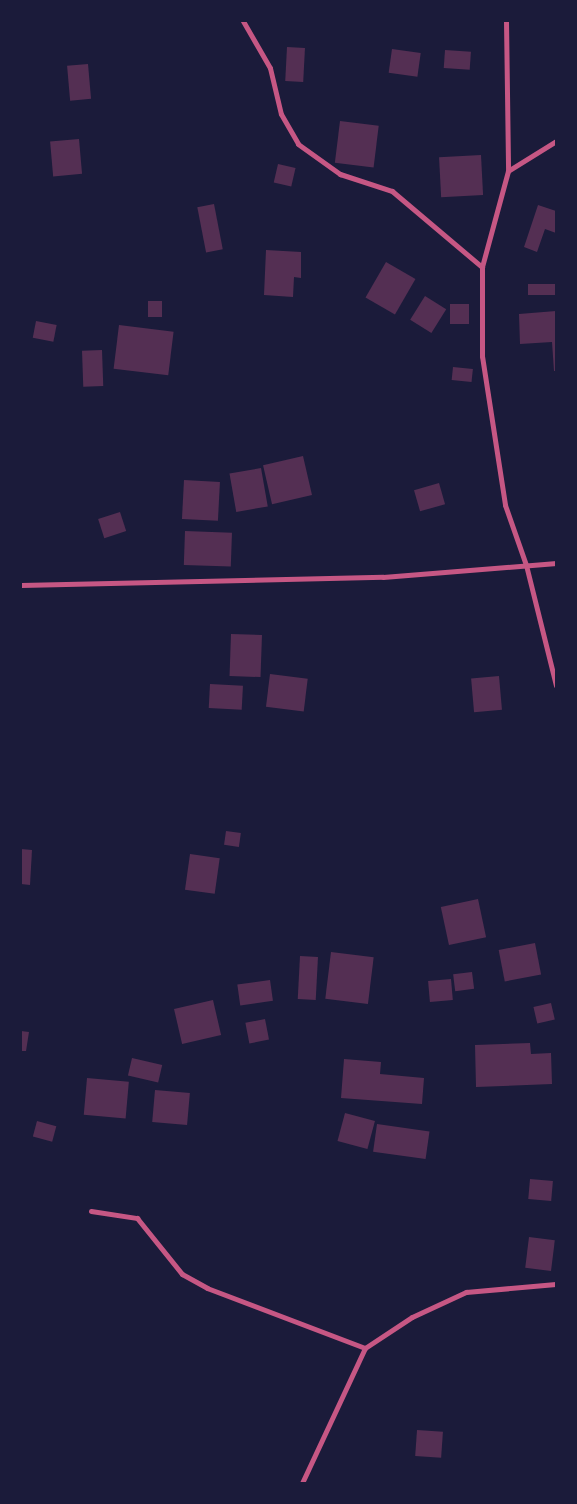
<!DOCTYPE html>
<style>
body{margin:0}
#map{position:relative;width:577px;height:1504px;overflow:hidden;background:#1b1b3a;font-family:Commissioner,sans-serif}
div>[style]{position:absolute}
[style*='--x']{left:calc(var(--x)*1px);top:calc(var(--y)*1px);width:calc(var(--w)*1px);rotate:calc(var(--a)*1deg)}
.building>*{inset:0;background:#542f53;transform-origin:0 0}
.minor>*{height:5px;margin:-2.5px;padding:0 2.5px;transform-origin:2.5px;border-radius:2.5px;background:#c65784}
span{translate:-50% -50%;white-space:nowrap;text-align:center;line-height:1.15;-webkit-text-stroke:5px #1b1b3a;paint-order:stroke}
.frame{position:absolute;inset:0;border:22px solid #1b1b3a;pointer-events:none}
</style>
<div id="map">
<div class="building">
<div style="left:287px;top:47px;width:18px;height:34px;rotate:3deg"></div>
<div style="left:392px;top:49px;width:29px;height:24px;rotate:8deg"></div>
<div style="left:445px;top:50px;width:26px;height:18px;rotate:4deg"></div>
<div style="left:88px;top:64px;width:35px;height:21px;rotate:85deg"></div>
<div style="left:340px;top:121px;width:39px;height:42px;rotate:7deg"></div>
<div style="left:79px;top:139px;width:35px;height:29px;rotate:85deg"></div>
<div style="left:481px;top:155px;width:40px;height:42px;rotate:87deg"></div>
<div style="left:278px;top:164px;width:18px;height:19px;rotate:13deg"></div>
<div style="left:214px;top:204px;width:46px;height:17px;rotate:79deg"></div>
<div style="clip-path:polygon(538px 205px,556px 211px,556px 233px,545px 229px,537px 252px,524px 247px)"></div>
<div style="clip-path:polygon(266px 250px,301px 252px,301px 278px,294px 277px,293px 297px,264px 295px)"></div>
<div style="left:386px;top:262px;width:34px;height:41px;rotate:30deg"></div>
<div style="left:556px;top:284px;width:11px;height:28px;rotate:90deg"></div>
<div style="left:425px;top:296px;width:25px;height:28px;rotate:32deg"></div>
<div style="left:148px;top:301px;width:14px;height:16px"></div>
<div style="left:450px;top:304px;width:19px;height:20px"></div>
<div style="clip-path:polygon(556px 311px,556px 371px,554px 371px,552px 342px,520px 344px,519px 314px)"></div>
<div style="left:36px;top:321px;width:21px;height:17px;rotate:11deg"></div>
<div style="left:119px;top:325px;width:55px;height:44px;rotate:7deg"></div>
<div style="left:102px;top:350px;width:36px;height:20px;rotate:88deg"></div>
<div style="left:453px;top:367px;width:20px;height:13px;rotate:6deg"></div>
<div style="left:303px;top:456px;width:40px;height:41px;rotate:77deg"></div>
<div style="left:261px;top:468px;width:39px;height:32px;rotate:80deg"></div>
<div style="left:184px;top:480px;width:36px;height:39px;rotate:3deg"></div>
<div style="left:439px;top:483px;width:22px;height:26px;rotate:74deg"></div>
<div style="left:120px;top:512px;width:20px;height:23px;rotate:72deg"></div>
<div style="left:185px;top:531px;width:47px;height:34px;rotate:2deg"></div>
<div style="left:231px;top:634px;width:31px;height:42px;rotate:2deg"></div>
<div style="left:270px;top:674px;width:38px;height:33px;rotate:7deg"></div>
<div style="left:499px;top:676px;width:34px;height:28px;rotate:85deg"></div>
<div style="left:210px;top:684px;width:33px;height:24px;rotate:3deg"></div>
<div style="left:226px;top:831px;width:15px;height:14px;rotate:8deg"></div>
<div style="clip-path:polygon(21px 849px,32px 850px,30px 885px,21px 884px)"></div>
<div style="left:190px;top:854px;width:30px;height:36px;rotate:8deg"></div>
<div style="left:478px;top:899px;width:39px;height:38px;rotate:78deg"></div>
<div style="left:535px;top:943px;width:32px;height:37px;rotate:79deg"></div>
<div style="left:331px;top:952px;width:43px;height:47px;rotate:7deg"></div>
<div style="left:300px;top:956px;width:18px;height:43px;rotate:3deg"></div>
<div style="left:472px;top:972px;width:17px;height:19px;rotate:83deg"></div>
<div style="left:451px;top:979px;width:21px;height:23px;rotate:85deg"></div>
<div style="left:270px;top:980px;width:21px;height:33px;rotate:82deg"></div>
<div style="left:213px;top:1000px;width:36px;height:40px;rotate:77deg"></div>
<div style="left:551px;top:1003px;width:17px;height:18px;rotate:77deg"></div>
<div style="left:265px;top:1019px;width:21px;height:20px;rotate:79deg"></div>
<div style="clip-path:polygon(21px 1031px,29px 1032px,26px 1051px,21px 1051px)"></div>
<div style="clip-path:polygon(530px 1043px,531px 1054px,551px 1053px,552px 1084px,476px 1087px,475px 1045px)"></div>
<div style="left:132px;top:1058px;width:31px;height:18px;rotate:13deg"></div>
<div style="clip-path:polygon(344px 1059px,381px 1062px,380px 1074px,424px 1078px,422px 1104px,341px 1098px)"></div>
<div style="left:87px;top:1078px;width:42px;height:37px;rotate:5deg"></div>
<div style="left:155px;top:1090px;width:35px;height:32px;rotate:5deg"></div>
<div style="left:345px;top:1113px;width:31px;height:29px;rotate:15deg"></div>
<div style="left:37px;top:1121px;width:20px;height:16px;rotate:15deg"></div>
<div style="left:377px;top:1124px;width:53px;height:28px;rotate:8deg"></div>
<div style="left:530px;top:1179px;width:23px;height:20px;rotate:5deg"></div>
<div style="left:529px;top:1237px;width:26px;height:31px;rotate:7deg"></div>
<div style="left:417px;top:1430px;width:26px;height:26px;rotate:4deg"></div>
</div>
<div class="minor">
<div style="--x:243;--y:21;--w:54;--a:60.1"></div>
<div style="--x:270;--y:68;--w:47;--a:76.6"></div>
<div style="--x:281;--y:114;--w:34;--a:60"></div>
<div style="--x:298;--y:144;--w:52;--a:35.5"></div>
<div style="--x:340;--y:174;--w:55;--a:18.1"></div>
<div style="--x:392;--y:191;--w:118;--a:40.2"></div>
<div style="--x:506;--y:21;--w:150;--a:89.2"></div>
<div style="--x:508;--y:171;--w:99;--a:105.2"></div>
<div style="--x:482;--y:267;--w:89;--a:90"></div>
<div style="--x:482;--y:356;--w:151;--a:81.2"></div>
<div style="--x:505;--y:505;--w:64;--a:70.7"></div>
<div style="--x:526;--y:565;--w:124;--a:76"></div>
<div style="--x:508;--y:171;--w:57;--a:-32"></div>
<div style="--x:21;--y:585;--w:362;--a:-1.3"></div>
<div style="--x:383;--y:577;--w:174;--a:-4.6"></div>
<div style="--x:91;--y:1211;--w:47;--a:8.7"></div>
<div style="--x:137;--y:1218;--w:72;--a:51.2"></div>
<div style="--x:182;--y:1274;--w:29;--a:29"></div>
<div style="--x:207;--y:1288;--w:169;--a:20.8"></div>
<div style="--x:302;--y:1483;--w:149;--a:-65"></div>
<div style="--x:365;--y:1348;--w:56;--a:-33.4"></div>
<div style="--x:412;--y:1317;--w:60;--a:-24.8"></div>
<div style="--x:466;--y:1292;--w:90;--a:-5.1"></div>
</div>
<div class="frame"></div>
</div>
